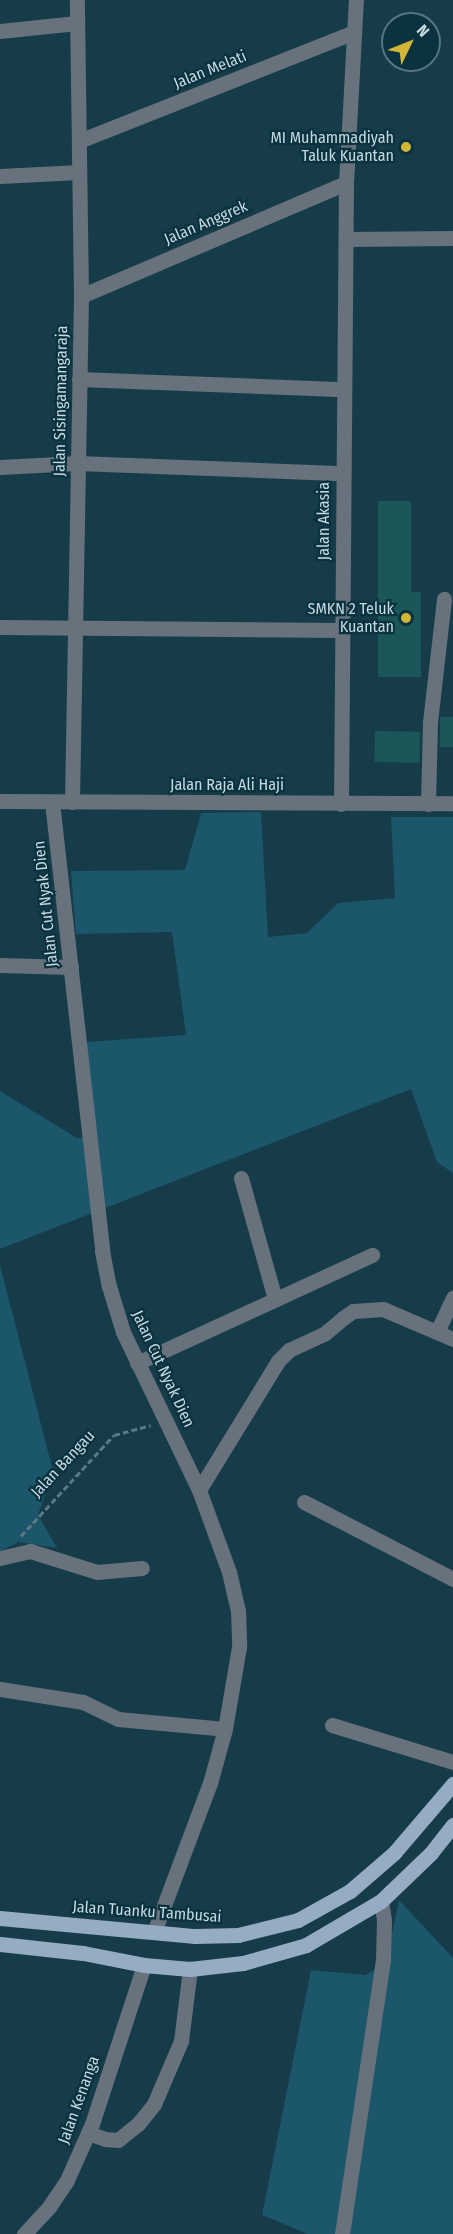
<!DOCTYPE html>
<style>
body{margin:0}
#map{position:relative;width:453px;height:2234px;overflow:hidden;background:#163c49;font-family:"Fira Sans Condensed",sans-serif}
div>[style]{position:absolute}
[style*='--x']{left:calc(var(--x)*1px);top:calc(var(--y)*1px);width:calc(var(--w)*1px);rotate:calc(var(--a)*1deg)}
.green>*{inset:0;background:#1c566a}
.building>*{inset:0;background:#1b5759;transform-origin:0 0}
.path>*{height:3px;margin-top:-1.5px;transform-origin:0;background:repeating-linear-gradient(90deg,#5a7984 0 6px,transparent 0 9px)}
.minor>*{height:15px;margin:-7.5px;padding:0 7.5px;transform-origin:7.5px;border-radius:7.5px;background:#67727d}
.major>*{height:15px;margin:-7.5px;padding:0 7.5px;transform-origin:7.5px;border-radius:7.5px;background:#96acc3}
.dots>*{width:16px;height:16px;translate:-50% -50%;box-sizing:border-box;border:3px solid #0a323f;border-radius:50%}
span{translate:-50% -50%;white-space:nowrap;text-align:center;line-height:1.15;-webkit-text-stroke:4.5px #0a323f;paint-order:stroke}
.street-label{font-size:16px;color:#c5d9e1}
.poi-label{font-size:16px;color:#c5d9e1}
.right{translate:-100% -50%;text-align:right}
.north{position:absolute;left:381px;top:12px;width:60px;height:60px;box-sizing:border-box;background:#0a323f;border:2px solid #557580;border-radius:50%;rotate:47deg;font-size:16px;font-weight:700;line-height:24px;text-align:center;color:#c5d9e1}
.north::after{content:'';display:block;margin:auto;width:21px;height:27px;background:#d3b635;clip-path:polygon(50% 0,100% 100%,50% 72%,0 100%)}
</style>
<div id="map">
<div class="green">
<div style="clip-path:polygon(261px 812px,268px 937px,307px 933px,338px 903px,395px 898px,391px 817px,453px 817px,453px 1173px,437px 1162px,411px 1089px,0 1249px,0 1091px,77px 1138px,94px 1136px,86px 1042px,186px 1035px,172px 932px,76px 934px,71px 871px,185px 870px,201px 813px)"></div>
<div style="clip-path:polygon(0 1265px,53px 1471px,38px 1515px,57px 1548px,19px 1542px,0 1551px)"></div>
<div style="clip-path:polygon(399px 1900px,453px 1958px,453px 2234px,308px 2234px,262px 2215px,311px 1970px,365px 1975px,386px 1964px)"></div>
</div>
<div class="building">
<div style="clip-path:polygon(378px 501px,411px 501px,411px 592px,421px 592px,421px 677px,378px 677px)"></div>
<div style="left:440px;top:717px;width:13px;height:30px"></div>
<div style="left:375px;top:731px;width:45px;height:31px;rotate:1deg"></div>
</div>
<div class="path">
<div style="--x:21;--y:1536;--w:137;--a:-47.4"></div>
<div style="--x:114;--y:1435;--w:38;--a:-15"></div>
</div>
<div class="minor">
<div style="--x:0;--y:31;--w:77;--a:-5.9"></div>
<div style="--x:79;--y:141;--w:296;--a:-21.6"></div>
<div style="--x:0;--y:176;--w:79;--a:-2.9"></div>
<div style="--x:346;--y:239;--w:107;--a:-0.5"></div>
<div style="--x:81;--y:296;--w:288;--a:-23.1"></div>
<div style="--x:79;--y:379;--w:265;--a:2.2"></div>
<div style="--x:0;--y:467;--w:77;--a:-3"></div>
<div style="--x:77;--y:463;--w:265;--a:2.2"></div>
<div style="--x:0;--y:627;--w:342;--a:0.5"></div>
<div style="--x:0;--y:801;--w:453;--a:0.3"></div>
<div style="--x:52;--y:802;--w:452;--a:83.6"></div>
<div style="--x:102;--y:1251;--w:36;--a:79"></div>
<div style="--x:109;--y:1286;--w:48;--a:73.1"></div>
<div style="--x:123;--y:1332;--w:175;--a:64.3"></div>
<div style="--x:199;--y:1490;--w:87;--a:69.9"></div>
<div style="--x:229;--y:1572;--w:39;--a:77"></div>
<div style="--x:238;--y:1610;--w:37;--a:88"></div>
<div style="--x:239;--y:1647;--w:83;--a:99.7"></div>
<div style="--x:225;--y:1729;--w:56;--a:105.5"></div>
<div style="--x:210;--y:1783;--w:159;--a:110.6"></div>
<div style="--x:72;--y:802;--w:506;--a:-88.98"></div>
<div style="--x:81;--y:296;--w:296;--a:-90.8"></div>
<div style="--x:341;--y:804;--w:621;--a:-89.54"></div>
<div style="--x:346;--y:183;--w:183;--a:-86.9"></div>
<div style="--x:428;--y:804;--w:82;--a:-88.6"></div>
<div style="--x:430;--y:722;--w:124;--a:-83.5"></div>
<div style="--x:0;--y:965;--w:71;--a:1.6"></div>
<div style="--x:241;--y:1178;--w:126;--a:74.3"></div>
<div style="--x:437;--y:1332;--w:38;--a:-65"></div>
<div style="--x:137;--y:1363;--w:259;--a:-24.7"></div>
<div style="--x:199;--y:1490;--w:151;--a:-58.5"></div>
<div style="--x:278;--y:1361;--w:16;--a:-45"></div>
<div style="--x:289;--y:1350;--w:38;--a:-25"></div>
<div style="--x:324;--y:1334;--w:25;--a:-40"></div>
<div style="--x:343;--y:1318;--w:12;--a:-35"></div>
<div style="--x:353;--y:1311;--w:30;--a:-4"></div>
<div style="--x:383;--y:1309;--w:76;--a:23.2"></div>
<div style="--x:304;--y:1502;--w:168;--a:27.3"></div>
<div style="--x:0;--y:1558;--w:31;--a:-13"></div>
<div style="--x:30;--y:1551;--w:70;--a:17.4"></div>
<div style="--x:97;--y:1572;--w:45;--a:-5.1"></div>
<div style="--x:0;--y:1689;--w:84;--a:8.9"></div>
<div style="--x:83;--y:1702;--w:39;--a:26"></div>
<div style="--x:118;--y:1719;--w:107;--a:5.3"></div>
<div style="--x:332;--y:1725;--w:127;--a:17"></div>
<div style="--x:88;--y:2133;--w:18;--a:19"></div>
<div style="--x:105;--y:2139;--w:13;--a:4"></div>
<div style="--x:118;--y:2140;--w:26;--a:-39"></div>
<div style="--x:138;--y:2124;--w:26;--a:-51"></div>
<div style="--x:154;--y:2104;--w:69;--a:-66.8"></div>
<div style="--x:181;--y:2041;--w:73;--a:-82.9"></div>
<div style="--x:24;--y:2234;--w:37;--a:-47"></div>
<div style="--x:49;--y:2207;--w:32;--a:-56"></div>
<div style="--x:67;--y:2180;--w:61;--a:-65.9"></div>
<div style="--x:92;--y:2124;--w:167;--a:-71.9"></div>
<div style="--x:342;--y:2234;--w:276;--a:-81.5"></div>
<div style="--x:383;--y:1961;--w:41;--a:-88.6"></div>
<div style="--x:384;--y:1920;--w:19;--a:-99"></div>
</div>
<div class="major">
<div style="--x:0;--y:1918;--w:196;--a:5.3"></div>
<div style="--x:195;--y:1936;--w:43;--a:-1.3"></div>
<div style="--x:238;--y:1935;--w:62;--a:-14"></div>
<div style="--x:298;--y:1920;--w:60;--a:-29.1"></div>
<div style="--x:350;--y:1891;--w:58;--a:-40.8"></div>
<div style="--x:394;--y:1853;--w:91;--a:-49.5"></div>
<div style="--x:0;--y:1944;--w:83;--a:6.2"></div>
<div style="--x:83;--y:1953;--w:62;--a:11.1"></div>
<div style="--x:144;--y:1965;--w:46;--a:5"></div>
<div style="--x:190;--y:1969;--w:53;--a:-6.5"></div>
<div style="--x:243;--y:1963;--w:66;--a:-15.9"></div>
<div style="--x:306;--y:1945;--w:87;--a:-30.4"></div>
<div style="--x:381;--y:1901;--w:69;--a:-43.8"></div>
<div style="--x:431;--y:1853;--w:36;--a:-52"></div>
</div>
<div class="dots">
<div style="left:406px;top:147px;background:#d3b635"></div>
<div style="left:406px;top:618px;background:#d3b635"></div>
</div>
<div class="street-label">
<span style="left:210px;top:70px;rotate:-22deg">Jalan Melati</span>
<span style="left:206px;top:223px;rotate:-23deg">Jalan Anggrek</span>
<span style="left:61px;top:401px;rotate:-89deg">Jalan Sisingamangaraja</span>
<span style="left:324px;top:521px;rotate:-90deg">Jalan Akasia</span>
<span style="left:227px;top:785px">Jalan Raja Ali Haji</span>
<span style="left:46px;top:904px;rotate:-96deg">Jalan Cut Nyak Dien</span>
<span style="left:163px;top:1369px;rotate:65deg">Jalan Cut Nyak Dien</span>
<span style="left:63px;top:1464px;rotate:-47deg">Jalan Bangau</span>
<span style="left:147px;top:1912px;rotate:4deg">Jalan Tuanku Tambusai</span>
<span style="left:79px;top:2100px;rotate:-70deg">Jalan Kenanga</span>
</div>
<div class="poi-label">
<span class="right" style="left:394px;top:147px">MI Muhammadiyah<br>Taluk Kuantan</span>
<span class="right" style="left:394px;top:618px">SMKN 2 Teluk<br>Kuantan</span>
</div>
<div class="north">N</div>
</div>
